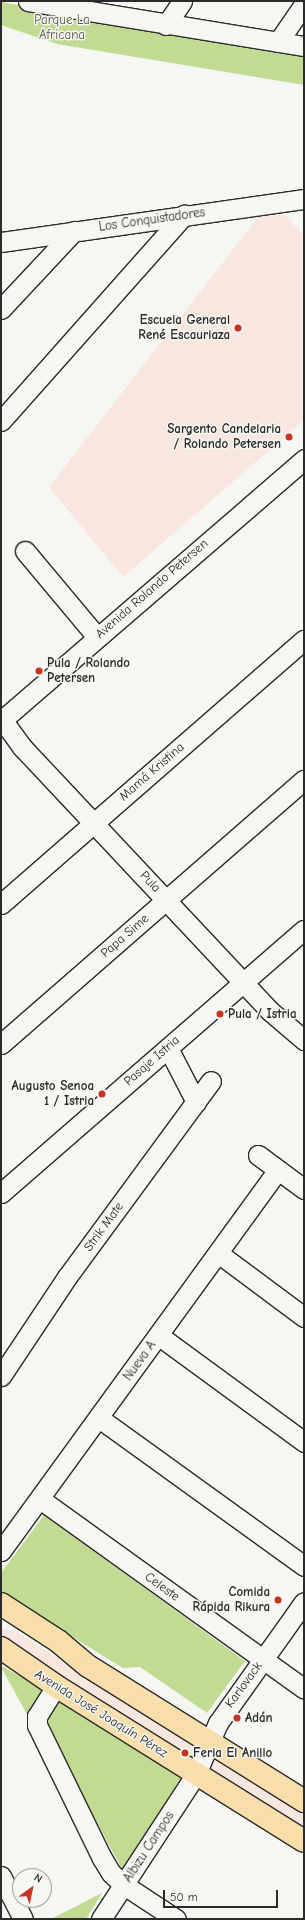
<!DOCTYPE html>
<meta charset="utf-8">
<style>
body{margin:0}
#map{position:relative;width:305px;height:1920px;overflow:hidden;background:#f6f6f2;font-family:"Comic Neue",sans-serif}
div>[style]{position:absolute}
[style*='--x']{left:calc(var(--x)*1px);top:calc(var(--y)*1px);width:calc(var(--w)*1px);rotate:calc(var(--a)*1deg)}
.built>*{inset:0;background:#f8e7de}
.green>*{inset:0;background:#c1db92}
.roads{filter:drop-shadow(1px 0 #2b2b2b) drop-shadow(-1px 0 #2b2b2b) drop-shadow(0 1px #2b2b2b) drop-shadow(0 -1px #2b2b2b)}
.minor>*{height:19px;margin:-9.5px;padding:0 9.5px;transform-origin:9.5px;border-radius:9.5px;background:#f6f6f2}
.major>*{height:22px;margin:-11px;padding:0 11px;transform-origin:11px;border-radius:11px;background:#f8deab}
.dots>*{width:11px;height:11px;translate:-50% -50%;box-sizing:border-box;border:2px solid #f6f6f2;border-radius:50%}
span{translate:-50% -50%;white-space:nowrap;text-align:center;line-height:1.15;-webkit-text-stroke:3px #f6f6f2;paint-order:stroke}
.park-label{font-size:13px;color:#505745}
.street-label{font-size:13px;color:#2b2b2b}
.poi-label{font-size:13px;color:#2b2b2b;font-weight:700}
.right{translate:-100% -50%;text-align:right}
.left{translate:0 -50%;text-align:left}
.frame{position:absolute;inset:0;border:2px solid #2b2b2b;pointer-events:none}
.north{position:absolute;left:12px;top:1868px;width:40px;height:40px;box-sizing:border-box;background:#f6f6f2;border:1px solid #a5a5a2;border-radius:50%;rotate:33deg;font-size:11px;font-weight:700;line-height:16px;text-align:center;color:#2b2b2b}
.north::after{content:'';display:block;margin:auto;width:14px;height:18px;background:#c8321e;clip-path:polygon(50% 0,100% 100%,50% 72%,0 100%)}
.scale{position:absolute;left:163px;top:1890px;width:115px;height:18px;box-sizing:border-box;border:2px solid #2b2b2b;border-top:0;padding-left:5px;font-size:12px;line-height:14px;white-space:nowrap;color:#2b2b2b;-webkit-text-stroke:3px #f6f6f2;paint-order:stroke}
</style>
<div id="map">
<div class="built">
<div style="clip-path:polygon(285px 215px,304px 236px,304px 420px,123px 577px,49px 487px,259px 216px)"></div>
<div style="clip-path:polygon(1px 1629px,15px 1631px,304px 1809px,304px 1850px,115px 1729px,1px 1664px)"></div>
</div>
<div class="green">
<div style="clip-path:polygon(1px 2px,304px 54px,304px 85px,57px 44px,1px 25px)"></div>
<div style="clip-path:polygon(44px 1515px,245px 1661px,207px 1713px,140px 1667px,123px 1668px,1px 1593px,1px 1573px)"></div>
<div style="clip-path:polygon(1px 1666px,47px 1690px,29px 1718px,1px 1667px)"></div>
<div style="clip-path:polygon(56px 1700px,182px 1776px,123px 1871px,42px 1721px)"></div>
<div style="clip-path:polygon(102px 1893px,86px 1919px,51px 1919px)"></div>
</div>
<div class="roads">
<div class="minor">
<div style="--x:28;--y:1;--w:280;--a:9.3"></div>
<div style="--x:166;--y:25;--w:29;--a:-56"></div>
<div style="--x:278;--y:42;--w:46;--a:-55.6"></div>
<div style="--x:1;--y:242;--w:306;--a:-8.1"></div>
<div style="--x:1;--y:309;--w:107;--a:-46.9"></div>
<div style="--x:1;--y:421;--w:276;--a:-48.4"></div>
<div style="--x:25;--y:551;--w:112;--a:50.1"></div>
<div style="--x:1;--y:718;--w:36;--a:54"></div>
<div style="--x:22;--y:747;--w:362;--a:46.8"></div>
<div style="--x:270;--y:1011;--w:45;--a:40.5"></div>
<div style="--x:1;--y:721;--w:401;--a:-40.8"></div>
<div style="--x:1;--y:904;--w:402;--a:-41.1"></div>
<div style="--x:1;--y:1044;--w:402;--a:-41.1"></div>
<div style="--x:168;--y:1048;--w:61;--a:62.6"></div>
<div style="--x:258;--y:1155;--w:57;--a:36.5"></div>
<div style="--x:1;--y:1193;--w:401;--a:-41"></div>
<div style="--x:218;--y:1253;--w:107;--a:36.7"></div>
<div style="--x:158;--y:1335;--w:181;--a:36.2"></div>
<div style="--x:1;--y:1376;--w:119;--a:-56.3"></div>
<div style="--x:67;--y:1277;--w:243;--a:-53.7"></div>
<div style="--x:99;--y:1418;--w:253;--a:35.8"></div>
<div style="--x:40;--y:1499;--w:325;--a:35.7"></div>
<div style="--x:1;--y:1551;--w:471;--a:-54"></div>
<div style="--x:56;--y:1686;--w:36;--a:122"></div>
<div style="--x:37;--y:1716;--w:9;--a:90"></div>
<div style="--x:37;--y:1725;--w:148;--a:64"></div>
<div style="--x:102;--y:1858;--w:17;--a:59"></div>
<div style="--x:111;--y:1873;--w:18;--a:43"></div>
<div style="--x:124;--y:1885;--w:62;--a:33.2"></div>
<div style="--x:1;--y:1876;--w:48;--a:62.9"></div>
<div style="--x:101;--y:1919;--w:173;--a:-56.8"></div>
<div style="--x:196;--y:1774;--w:56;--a:-66.7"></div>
<div style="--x:218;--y:1723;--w:148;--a:-54.6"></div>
</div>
<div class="major">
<div style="--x:1;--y:1604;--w:68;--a:33"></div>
<div style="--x:58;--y:1641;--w:39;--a:40"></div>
<div style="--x:88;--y:1666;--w:255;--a:32"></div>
<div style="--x:1;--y:1648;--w:67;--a:34.6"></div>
<div style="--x:56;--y:1686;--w:292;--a:32"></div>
</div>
</div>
<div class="dots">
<div style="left:238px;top:328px;background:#c8321e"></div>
<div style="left:289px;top:437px;background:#c8321e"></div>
<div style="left:39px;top:671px;background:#c8321e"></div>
<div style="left:220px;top:1014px;background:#c8321e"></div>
<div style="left:102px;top:1094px;background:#c8321e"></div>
<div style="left:278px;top:1600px;background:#c8321e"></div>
<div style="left:237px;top:1718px;background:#c8321e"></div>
<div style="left:185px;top:1753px;background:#c8321e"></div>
</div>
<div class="park-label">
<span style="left:62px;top:28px">Parque La<br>Africana</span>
</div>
<div class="street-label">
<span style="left:152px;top:220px;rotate:-8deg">Los Conquistadores</span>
<span style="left:152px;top:589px;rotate:-41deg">Avenida Rolando Petersen</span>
<span style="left:152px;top:772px;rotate:-41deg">Mamá Kristina</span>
<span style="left:150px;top:882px;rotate:47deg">Pula</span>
<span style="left:125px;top:936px;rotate:-41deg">Papa Sime</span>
<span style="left:152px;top:1061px;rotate:-41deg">Pasaje Istria</span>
<span style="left:104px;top:1227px;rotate:-54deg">Strik Mate</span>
<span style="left:140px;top:1361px;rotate:-54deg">Nueva A</span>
<span style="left:162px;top:1587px;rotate:36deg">Celeste</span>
<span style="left:244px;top:1685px;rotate:-54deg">Karlovack</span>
<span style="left:101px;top:1714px;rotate:32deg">Avenida José Joaquín Pérez</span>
<span style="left:149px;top:1847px;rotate:-57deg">Albizu Campos</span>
</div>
<div class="poi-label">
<span class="right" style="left:230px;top:328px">Escuela General<br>René Escauriaza</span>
<span class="right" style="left:281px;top:437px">Sargento Candelaria<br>/ Rolando Petersen</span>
<span class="left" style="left:47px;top:671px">Pula / Rolando<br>Petersen</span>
<span class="left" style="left:228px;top:1014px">Pula / Istria</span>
<span class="right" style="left:94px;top:1094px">Augusto Senoa<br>1 / Istria</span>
<span class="right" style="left:270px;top:1600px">Comida<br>Rápida Rikura</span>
<span class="left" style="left:245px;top:1718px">Adán</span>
<span class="left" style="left:193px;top:1753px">Feria El Anillo</span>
</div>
<div class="frame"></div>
<div class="north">N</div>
<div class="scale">50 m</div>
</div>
